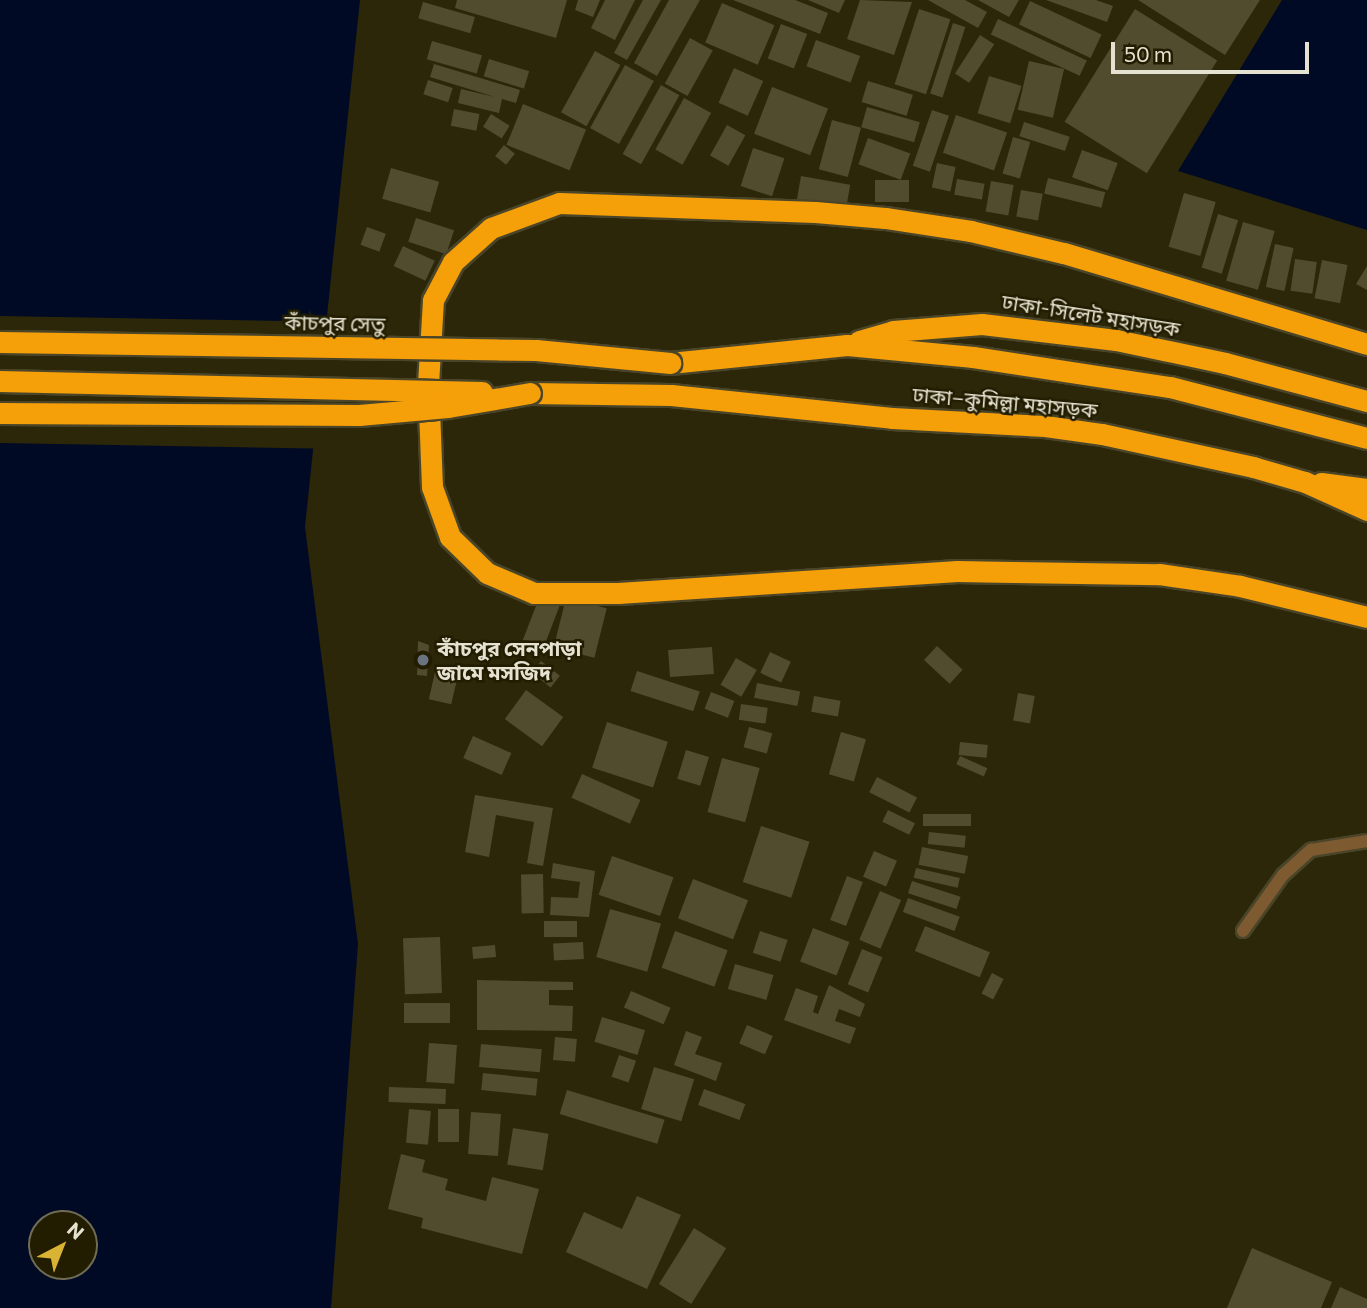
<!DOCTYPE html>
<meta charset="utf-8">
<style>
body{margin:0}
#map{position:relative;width:1367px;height:1308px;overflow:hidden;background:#2c2709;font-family:Commissioner,"Noto Sans Bengali",sans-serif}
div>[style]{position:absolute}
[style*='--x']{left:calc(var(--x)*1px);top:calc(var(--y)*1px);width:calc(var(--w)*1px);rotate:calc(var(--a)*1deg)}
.water>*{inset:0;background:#000a25}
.pier>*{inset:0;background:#2c2709;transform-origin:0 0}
.building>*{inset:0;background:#524c2f;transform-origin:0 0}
.roads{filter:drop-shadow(2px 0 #4a4529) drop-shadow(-2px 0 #4a4529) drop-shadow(0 2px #4a4529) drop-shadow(0 -2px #4a4529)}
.lane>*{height:12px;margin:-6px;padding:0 6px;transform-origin:6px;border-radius:6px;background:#7d5a30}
.highway>*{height:21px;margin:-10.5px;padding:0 10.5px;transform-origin:10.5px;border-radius:10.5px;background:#f59f09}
.bridges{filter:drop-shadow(2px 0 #4a4529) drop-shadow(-2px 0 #4a4529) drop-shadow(0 2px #4a4529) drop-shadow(0 -2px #4a4529)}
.highway-bridge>*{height:21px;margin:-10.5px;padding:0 10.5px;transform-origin:10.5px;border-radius:10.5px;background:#f59f09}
.dots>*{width:19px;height:19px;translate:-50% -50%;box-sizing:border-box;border:4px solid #221d01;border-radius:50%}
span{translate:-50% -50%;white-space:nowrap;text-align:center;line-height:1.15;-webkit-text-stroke:5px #221d01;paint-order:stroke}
.street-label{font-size:21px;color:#e5e2d1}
.poi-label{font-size:21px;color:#e5e2d1;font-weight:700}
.left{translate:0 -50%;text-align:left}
.north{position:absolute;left:28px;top:1210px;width:70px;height:70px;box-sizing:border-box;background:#221d01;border:2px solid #706c54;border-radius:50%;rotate:42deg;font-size:19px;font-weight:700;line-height:28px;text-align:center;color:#e5e2d1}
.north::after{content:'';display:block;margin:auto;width:24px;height:32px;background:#d9b334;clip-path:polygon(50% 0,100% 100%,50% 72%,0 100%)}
.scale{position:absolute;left:1111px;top:42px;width:198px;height:32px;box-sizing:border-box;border:4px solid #e5e2d1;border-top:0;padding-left:9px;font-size:21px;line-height:24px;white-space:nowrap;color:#e5e2d1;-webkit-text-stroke:5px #221d01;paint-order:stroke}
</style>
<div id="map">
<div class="water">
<div style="clip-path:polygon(evenodd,0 0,360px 0,305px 527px,358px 944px,331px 1308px,0 1308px,0 0,42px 1224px,84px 1224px,84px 1266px,42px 1266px,42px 1224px)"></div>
<div style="clip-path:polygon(1282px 0,1367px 0,1367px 230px,1178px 171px)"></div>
</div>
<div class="pier">
<div style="left:0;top:316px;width:330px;height:127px;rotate:1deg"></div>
</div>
<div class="building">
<div style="clip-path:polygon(457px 0,567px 0,556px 38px,455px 8px)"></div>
<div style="clip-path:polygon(578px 0,600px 0,593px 17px,575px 10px)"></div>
<div style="clip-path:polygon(605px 0,635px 0,615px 40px,591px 28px)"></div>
<div style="clip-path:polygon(643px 0,661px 0,627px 60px,614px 53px)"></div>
<div style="clip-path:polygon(669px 0,700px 0,657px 76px,634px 63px)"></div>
<div style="clip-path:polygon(733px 0,795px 0,828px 13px,820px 34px)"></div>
<div style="clip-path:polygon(808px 0,845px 0,839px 13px)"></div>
<div style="clip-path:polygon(860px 0,912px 2px,894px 55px,847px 39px)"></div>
<div style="clip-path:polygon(928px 0,965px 0,987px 12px,978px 28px)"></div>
<div style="clip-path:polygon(978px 0,1019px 0,1009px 17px)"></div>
<div style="clip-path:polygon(1046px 0,1096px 0,1113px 6px,1107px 22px)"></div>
<div style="clip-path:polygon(1138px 0,1260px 0,1225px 55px)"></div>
<div style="left:1030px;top:1px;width:79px;height:26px;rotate:25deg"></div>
<div style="left:423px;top:2px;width:54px;height:17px;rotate:16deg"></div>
<div style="left:722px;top:3px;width:57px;height:43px;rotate:23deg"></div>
<div style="left:919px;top:9px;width:33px;height:79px;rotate:18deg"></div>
<div style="left:1135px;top:9px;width:97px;height:133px;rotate:32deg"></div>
<div style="left:998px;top:19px;width:98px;height:17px;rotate:25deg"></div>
<div style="left:953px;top:23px;width:13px;height:74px;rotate:18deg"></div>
<div style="left:781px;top:24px;width:28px;height:37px;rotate:21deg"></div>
<div style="left:980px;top:35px;width:17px;height:46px;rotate:33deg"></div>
<div style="left:690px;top:38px;width:26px;height:52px;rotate:29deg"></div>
<div style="left:816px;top:40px;width:47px;height:28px;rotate:20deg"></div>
<div style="left:432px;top:41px;width:52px;height:19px;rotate:16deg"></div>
<div style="left:595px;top:51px;width:29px;height:70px;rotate:29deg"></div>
<div style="left:489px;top:59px;width:42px;height:18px;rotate:17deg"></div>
<div style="left:1029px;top:61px;width:36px;height:50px;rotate:13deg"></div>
<div style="clip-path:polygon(434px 64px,520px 90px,516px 103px,502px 99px,499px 113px,458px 103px,461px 89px,495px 97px,430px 77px)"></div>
<div style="left:625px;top:65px;width:33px;height:72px;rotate:29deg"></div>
<div style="left:734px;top:68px;width:32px;height:38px;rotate:24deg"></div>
<div style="left:989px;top:76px;width:34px;height:39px;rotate:17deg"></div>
<div style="left:428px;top:80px;width:26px;height:15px;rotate:18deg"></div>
<div style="left:868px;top:81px;width:47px;height:22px;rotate:17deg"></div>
<div style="left:661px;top:85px;width:21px;height:79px;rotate:29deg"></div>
<div style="left:772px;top:87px;width:60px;height:50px;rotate:21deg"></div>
<div style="left:684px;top:98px;width:31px;height:59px;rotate:29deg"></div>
<div style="left:523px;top:104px;width:68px;height:44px;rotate:22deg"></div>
<div style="left:867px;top:107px;width:55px;height:21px;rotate:16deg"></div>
<div style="left:454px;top:109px;width:26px;height:17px;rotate:11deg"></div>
<div style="left:932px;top:110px;width:18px;height:59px;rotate:19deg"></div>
<div style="left:491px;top:114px;width:22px;height:15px;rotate:32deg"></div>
<div style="left:956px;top:115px;width:54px;height:40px;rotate:19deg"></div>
<div style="left:832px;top:120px;width:30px;height:51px;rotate:15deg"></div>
<div style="left:1024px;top:122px;width:48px;height:15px;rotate:18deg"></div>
<div style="left:727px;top:125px;width:21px;height:35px;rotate:29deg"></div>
<div style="left:1013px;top:137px;width:18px;height:38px;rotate:16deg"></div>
<div style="left:868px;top:138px;width:45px;height:28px;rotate:20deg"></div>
<div style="left:504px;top:145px;width:14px;height:14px;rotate:39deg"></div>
<div style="left:753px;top:148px;width:33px;height:40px;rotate:18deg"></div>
<div style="left:1082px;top:150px;width:38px;height:29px;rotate:20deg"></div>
<div style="left:937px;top:163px;width:19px;height:25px;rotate:12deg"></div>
<div style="left:391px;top:168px;width:50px;height:32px;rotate:16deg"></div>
<div style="left:801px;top:176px;width:50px;height:23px;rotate:10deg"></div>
<div style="left:1048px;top:178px;width:59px;height:16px;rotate:14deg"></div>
<div style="left:957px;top:179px;width:28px;height:16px;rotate:10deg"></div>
<div style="left:875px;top:180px;width:34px;height:22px"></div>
<div style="left:991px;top:181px;width:23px;height:31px;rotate:10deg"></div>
<div style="left:1021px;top:190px;width:22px;height:27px;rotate:10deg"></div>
<div style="left:1184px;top:193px;width:33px;height:56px;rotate:16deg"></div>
<div style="left:1218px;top:214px;width:21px;height:56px;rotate:17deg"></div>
<div style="left:416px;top:218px;width:40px;height:25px;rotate:18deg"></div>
<div style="left:1243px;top:222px;width:33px;height:61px;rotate:16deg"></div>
<div style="left:367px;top:227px;width:20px;height:19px;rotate:20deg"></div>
<div style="left:1275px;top:244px;width:19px;height:44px;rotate:12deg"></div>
<div style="left:403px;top:246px;width:35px;height:22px;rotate:25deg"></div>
<div style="left:1295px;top:259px;width:22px;height:32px;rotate:8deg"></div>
<div style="left:1322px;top:260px;width:26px;height:39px;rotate:11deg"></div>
<div style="clip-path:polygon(1367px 266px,1367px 290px,1356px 284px)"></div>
<div style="left:539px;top:598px;width:22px;height:45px;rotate:21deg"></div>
<div style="left:566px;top:598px;width:42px;height:51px;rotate:14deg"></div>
<div style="clip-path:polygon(418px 641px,429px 645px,427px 676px,417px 675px)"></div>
<div style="left:937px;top:646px;width:35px;height:19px;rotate:43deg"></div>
<div style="left:712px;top:647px;width:27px;height:44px;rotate:86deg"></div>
<div style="left:770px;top:652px;width:23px;height:23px;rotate:25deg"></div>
<div style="left:736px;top:658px;width:24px;height:31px;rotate:30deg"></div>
<div style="left:541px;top:661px;width:24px;height:15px;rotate:38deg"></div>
<div style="left:436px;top:668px;width:23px;height:32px;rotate:13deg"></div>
<div style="left:637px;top:671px;width:66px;height:21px;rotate:18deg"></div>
<div style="left:757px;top:683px;width:44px;height:15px;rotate:11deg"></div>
<div style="left:526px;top:690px;width:46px;height:36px;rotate:36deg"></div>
<div style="left:711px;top:692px;width:25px;height:18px;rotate:21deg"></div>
<div style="left:1018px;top:693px;width:17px;height:28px;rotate:10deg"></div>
<div style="left:814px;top:696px;width:27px;height:16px;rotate:10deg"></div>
<div style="left:741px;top:704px;width:27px;height:16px;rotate:8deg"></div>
<div style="left:607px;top:722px;width:64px;height:48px;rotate:18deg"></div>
<div style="left:749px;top:727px;width:24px;height:21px;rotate:15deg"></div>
<div style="left:841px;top:732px;width:26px;height:44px;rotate:16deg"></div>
<div style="left:473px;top:736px;width:42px;height:24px;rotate:24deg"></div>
<div style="left:960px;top:742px;width:28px;height:13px;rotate:6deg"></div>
<div style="left:686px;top:750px;width:24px;height:30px;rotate:17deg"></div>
<div style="left:960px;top:756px;width:30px;height:9px;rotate:24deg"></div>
<div style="left:722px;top:758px;width:39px;height:56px;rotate:15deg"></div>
<div style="left:582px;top:774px;width:64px;height:26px;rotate:24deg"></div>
<div style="left:877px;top:777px;width:45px;height:17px;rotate:27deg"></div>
<div style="clip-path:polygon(475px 795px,553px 808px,543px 866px,527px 863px,534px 822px,496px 815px,489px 857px,465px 852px)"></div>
<div style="left:888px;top:810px;width:30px;height:13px;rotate:26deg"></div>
<div style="left:971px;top:814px;width:12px;height:48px;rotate:90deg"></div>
<div style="left:761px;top:826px;width:51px;height:59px;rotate:18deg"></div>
<div style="left:929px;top:832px;width:37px;height:12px;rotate:6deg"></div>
<div style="left:922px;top:847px;width:47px;height:18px;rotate:11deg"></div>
<div style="left:874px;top:851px;width:25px;height:28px;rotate:23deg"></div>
<div style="left:612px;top:856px;width:65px;height:41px;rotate:19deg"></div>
<div style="clip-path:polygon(553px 863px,595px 871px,589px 917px,550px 915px,551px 897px,578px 898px,580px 882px,551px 878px)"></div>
<div style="left:916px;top:868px;width:45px;height:10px;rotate:13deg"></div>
<div style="left:543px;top:874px;width:39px;height:22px;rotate:89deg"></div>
<div style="left:847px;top:876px;width:17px;height:47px;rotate:21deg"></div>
<div style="left:693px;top:879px;width:59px;height:42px;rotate:21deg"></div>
<div style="left:912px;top:881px;width:51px;height:13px;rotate:18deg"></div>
<div style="left:880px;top:891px;width:23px;height:53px;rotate:23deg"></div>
<div style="left:908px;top:898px;width:55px;height:15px;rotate:20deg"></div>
<div style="left:610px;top:909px;width:53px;height:50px;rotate:16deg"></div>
<div style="left:544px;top:921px;width:33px;height:16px"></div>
<div style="left:925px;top:926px;width:70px;height:27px;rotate:22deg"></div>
<div style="left:813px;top:928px;width:39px;height:36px;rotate:21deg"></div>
<div style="left:675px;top:931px;width:56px;height:39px;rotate:20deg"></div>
<div style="left:760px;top:931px;width:29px;height:23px;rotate:18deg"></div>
<div style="left:440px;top:937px;width:56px;height:37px;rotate:88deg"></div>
<div style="left:583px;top:942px;width:17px;height:30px;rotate:87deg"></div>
<div style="left:495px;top:945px;width:12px;height:23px;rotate:85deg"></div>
<div style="left:862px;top:949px;width:22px;height:38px;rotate:22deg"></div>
<div style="left:735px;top:964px;width:40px;height:26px;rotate:16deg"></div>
<div style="left:992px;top:973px;width:13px;height:23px;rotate:27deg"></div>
<div style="clip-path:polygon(477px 980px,573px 982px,573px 990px,549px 990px,549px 1005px,573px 1006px,572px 1031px,477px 1030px)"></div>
<div style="clip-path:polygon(829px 985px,865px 1004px,860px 1017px,839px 1009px,835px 1021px,856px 1028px,850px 1044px,784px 1020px,796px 988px,818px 996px,813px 1012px,818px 1014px)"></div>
<div style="left:631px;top:991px;width:43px;height:18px;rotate:23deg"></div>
<div style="left:450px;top:1003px;width:20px;height:46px;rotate:90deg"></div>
<div style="left:602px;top:1017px;width:45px;height:26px;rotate:17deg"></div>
<div style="left:747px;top:1025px;width:28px;height:20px;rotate:23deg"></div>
<div style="clip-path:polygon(686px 1031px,702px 1037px,695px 1054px,722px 1063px,716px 1081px,674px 1065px)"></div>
<div style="left:555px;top:1037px;width:22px;height:23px;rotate:5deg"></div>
<div style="left:429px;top:1043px;width:28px;height:39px;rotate:4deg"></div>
<div style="left:481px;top:1044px;width:61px;height:23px;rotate:5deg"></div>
<div style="left:619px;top:1055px;width:18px;height:23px;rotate:19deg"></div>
<div style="left:654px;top:1067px;width:42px;height:44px;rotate:17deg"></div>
<div style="left:483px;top:1073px;width:55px;height:17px;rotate:6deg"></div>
<div style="left:389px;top:1087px;width:57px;height:15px;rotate:2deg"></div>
<div style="left:704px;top:1089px;width:44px;height:17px;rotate:20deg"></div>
<div style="left:567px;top:1090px;width:102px;height:25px;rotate:17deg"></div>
<div style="left:409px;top:1109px;width:22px;height:34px;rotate:5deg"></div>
<div style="left:438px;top:1109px;width:21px;height:33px"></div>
<div style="left:471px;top:1112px;width:30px;height:42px;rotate:4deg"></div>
<div style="left:513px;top:1128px;width:36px;height:37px;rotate:9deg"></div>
<div style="clip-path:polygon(401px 1154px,425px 1160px,422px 1172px,448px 1179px,445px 1190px,486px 1201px,492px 1177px,539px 1189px,522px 1254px,421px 1228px,423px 1218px,388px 1209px)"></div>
<div style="clip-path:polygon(637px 1196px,681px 1215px,647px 1289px,566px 1252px,584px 1212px,622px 1229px)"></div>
<div style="left:694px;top:1228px;width:38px;height:66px;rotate:32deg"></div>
<div style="clip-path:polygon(1252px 1248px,1332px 1282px,1321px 1308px,1227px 1308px)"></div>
<div style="clip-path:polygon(1340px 1287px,1367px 1299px,1367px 1308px,1331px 1308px)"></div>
</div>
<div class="roads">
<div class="lane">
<div style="--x:1243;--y:931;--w:69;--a:-54.5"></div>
<div style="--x:1283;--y:875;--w:38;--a:-42"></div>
<div style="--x:1311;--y:850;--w:57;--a:-9.1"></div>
</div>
<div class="highway">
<div style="--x:859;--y:341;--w:35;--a:-16"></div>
<div style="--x:893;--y:331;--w:89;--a:-4.5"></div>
<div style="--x:982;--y:324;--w:135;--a:6.8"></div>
<div style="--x:1116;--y:340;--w:111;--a:11.9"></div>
<div style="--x:1225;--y:363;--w:147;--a:15"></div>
<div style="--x:1367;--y:344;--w:317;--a:-163.3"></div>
<div style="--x:1063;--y:253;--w:95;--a:-166.6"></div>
<div style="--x:971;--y:231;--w:87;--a:-171.4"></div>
<div style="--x:885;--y:218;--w:70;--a:-175.1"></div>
<div style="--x:815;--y:212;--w:256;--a:-178"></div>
<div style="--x:559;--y:203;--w:72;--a:159.8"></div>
<div style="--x:491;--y:228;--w:51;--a:138.2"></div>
<div style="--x:453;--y:262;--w:43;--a:117.8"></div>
<div style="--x:433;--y:300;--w:83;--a:93.4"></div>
<div style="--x:428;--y:383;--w:104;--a:87.8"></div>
<div style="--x:432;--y:487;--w:53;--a:70.2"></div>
<div style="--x:450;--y:537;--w:52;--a:44.2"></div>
<div style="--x:487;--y:573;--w:51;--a:23.1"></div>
<div style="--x:534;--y:593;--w:84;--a:0"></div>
<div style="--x:618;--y:593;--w:340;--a:-3.7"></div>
<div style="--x:957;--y:571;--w:202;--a:0.9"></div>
<div style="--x:1159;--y:574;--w:82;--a:8.4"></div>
<div style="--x:1240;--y:586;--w:131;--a:13.7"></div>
<div style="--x:670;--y:363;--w:178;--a:-5.8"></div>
<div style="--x:847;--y:345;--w:127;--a:5.4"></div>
<div style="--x:973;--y:357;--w:199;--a:8.7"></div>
<div style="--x:1170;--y:387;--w:203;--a:14.5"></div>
<div style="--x:530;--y:393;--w:141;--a:0.8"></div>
<div style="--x:671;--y:395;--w:222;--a:5.9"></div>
<div style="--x:892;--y:418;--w:153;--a:3"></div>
<div style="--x:1045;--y:426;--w:58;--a:8"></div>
<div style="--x:1102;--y:434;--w:155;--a:12.3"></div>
<div style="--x:1253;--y:467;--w:54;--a:16.1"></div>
<div style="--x:1305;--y:482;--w:68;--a:24.3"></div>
<div style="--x:1321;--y:483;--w:46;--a:7.4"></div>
</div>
</div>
<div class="bridges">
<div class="highway-bridge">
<div style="--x:0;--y:342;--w:536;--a:0.86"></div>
<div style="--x:536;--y:350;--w:135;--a:5.5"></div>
<div style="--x:0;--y:381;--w:482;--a:1.3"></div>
<div style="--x:0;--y:413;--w:359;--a:0.3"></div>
<div style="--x:359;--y:415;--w:89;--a:-5.1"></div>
<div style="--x:448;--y:407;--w:83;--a:-9.7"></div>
</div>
</div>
<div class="dots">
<div style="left:423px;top:660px;background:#6b7280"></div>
</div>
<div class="street-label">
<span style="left:1091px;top:315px;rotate:9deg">ঢাকা-সিলেট মহাসড়ক</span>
<span style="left:335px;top:323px;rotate:1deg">কাঁচপুর সেতু</span>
<span style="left:1005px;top:402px;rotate:5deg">ঢাকা–কুমিল্লা মহাসড়ক</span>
</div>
<div class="poi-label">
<span class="left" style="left:437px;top:660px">কাঁচপুর সেনপাড়া<br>জামে মসজিদ</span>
</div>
<div class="north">N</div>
<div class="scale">50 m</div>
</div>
